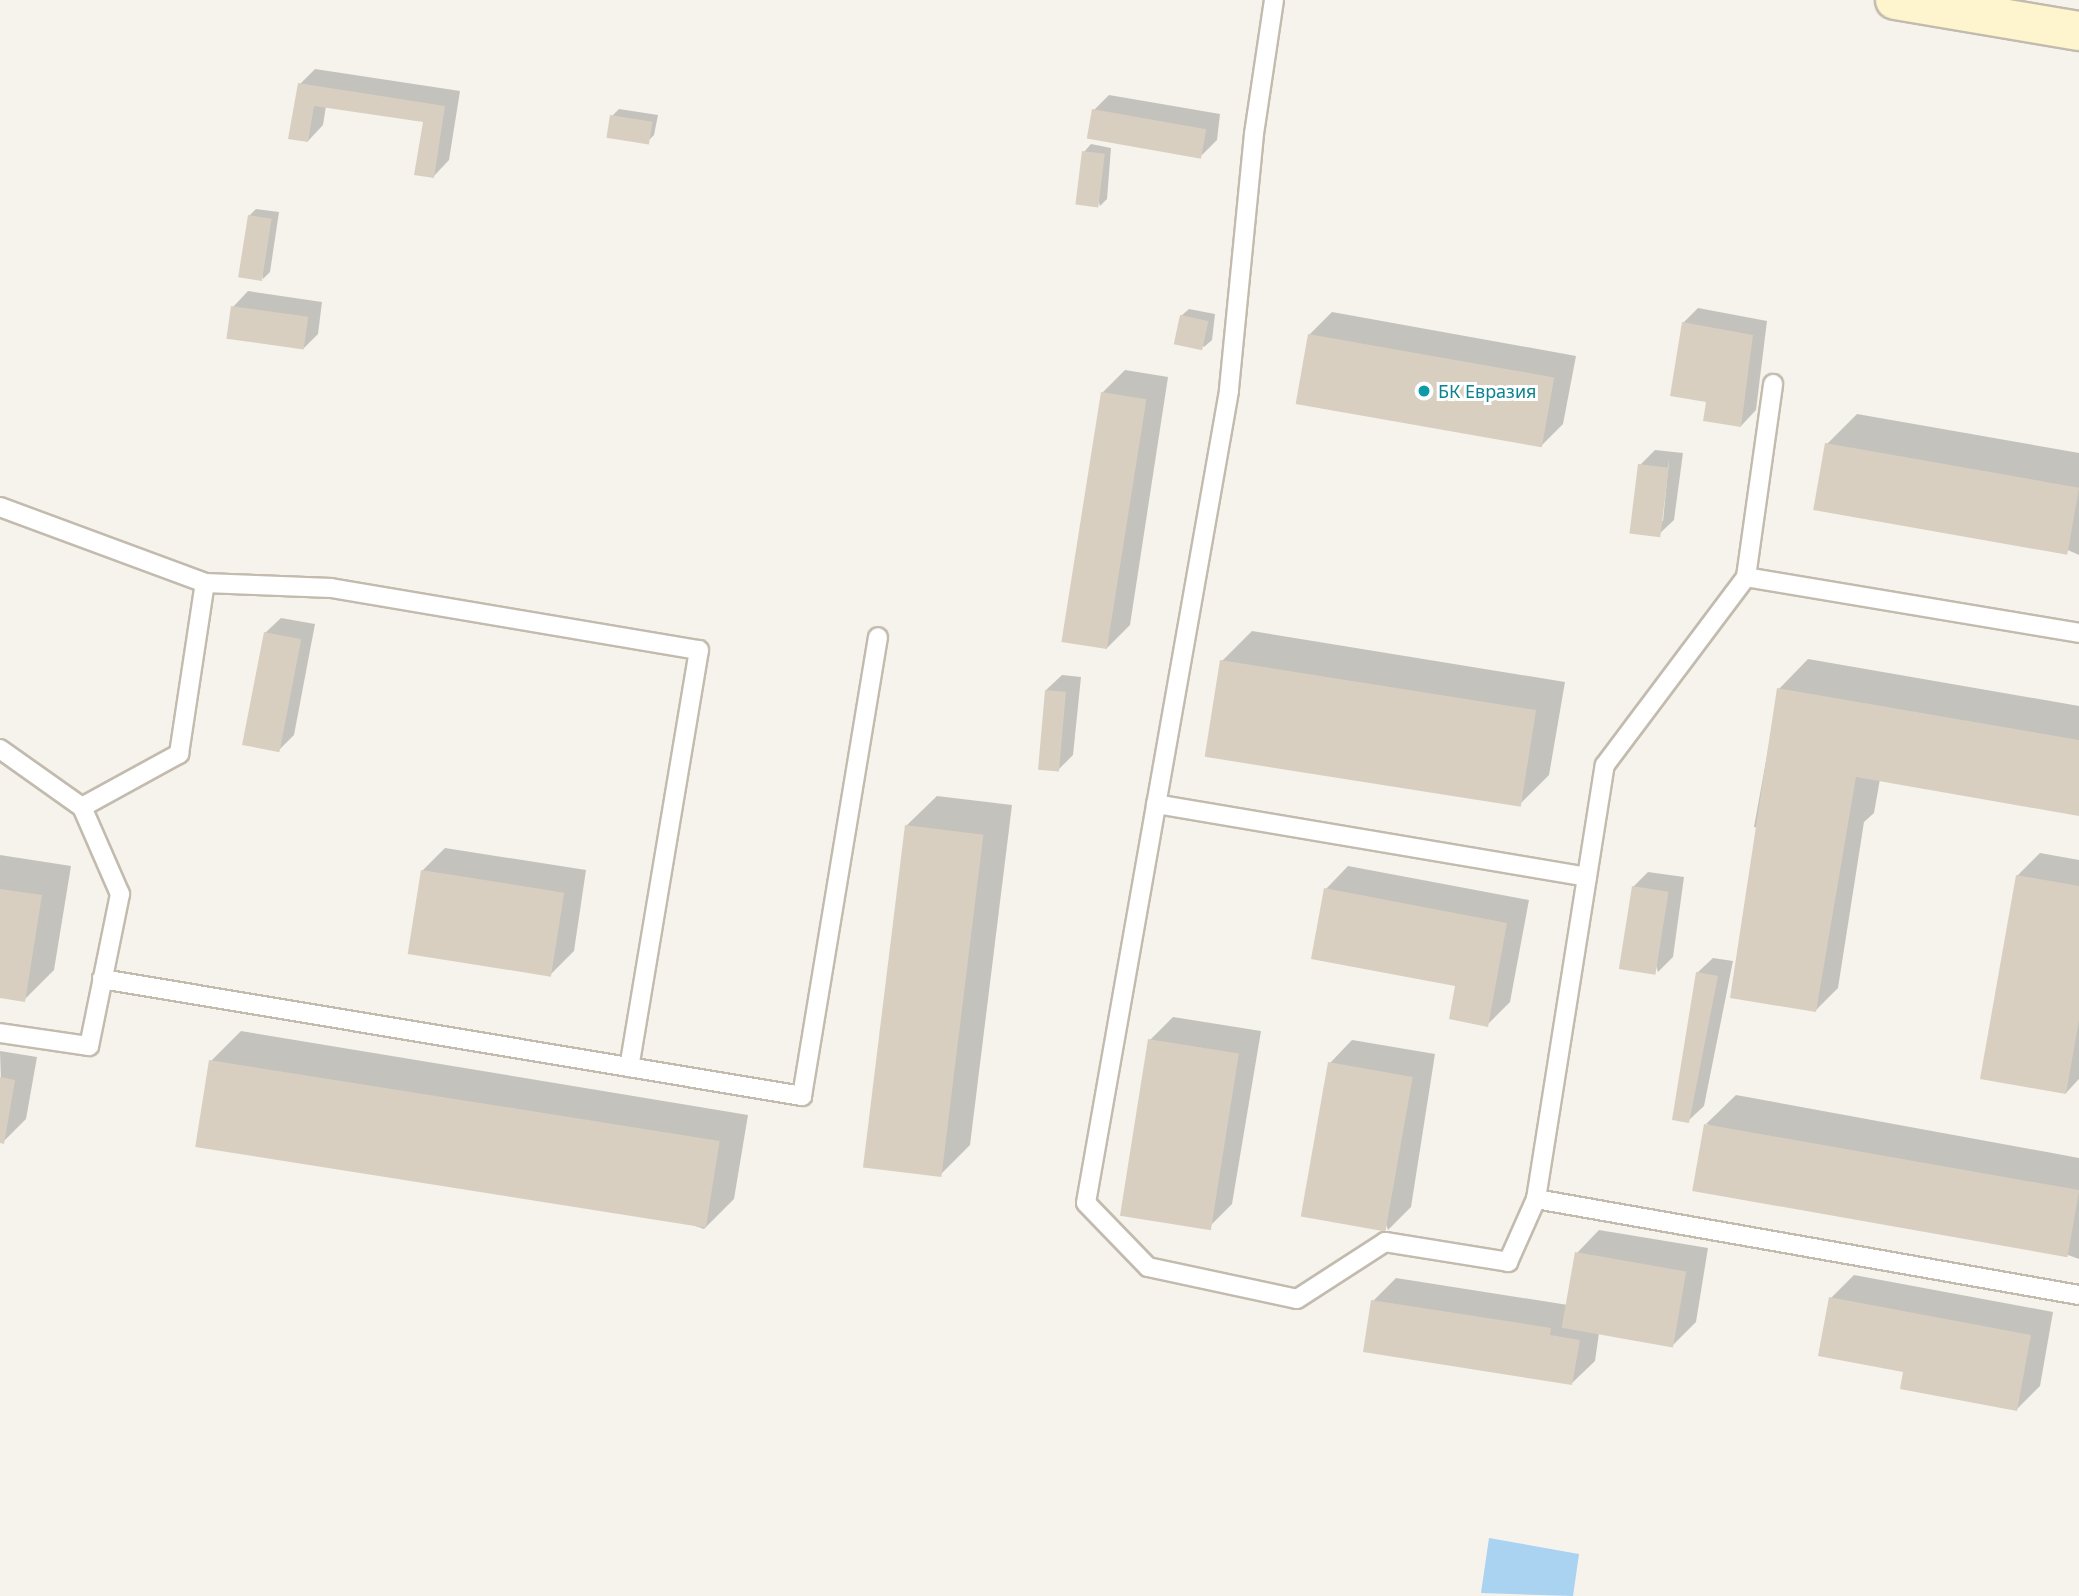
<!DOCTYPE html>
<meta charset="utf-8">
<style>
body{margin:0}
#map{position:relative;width:2079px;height:1596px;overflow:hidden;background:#f6f3ec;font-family:"Noto Sans",sans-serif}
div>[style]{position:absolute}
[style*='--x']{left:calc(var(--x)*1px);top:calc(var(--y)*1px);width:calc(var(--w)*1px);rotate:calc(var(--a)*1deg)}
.water>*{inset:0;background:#aad2f1}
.shadow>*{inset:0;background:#0003}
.building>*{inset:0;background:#d8cfc1;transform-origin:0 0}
.roads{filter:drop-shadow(2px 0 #c2bbae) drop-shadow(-2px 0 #c2bbae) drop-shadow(0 2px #c2bbae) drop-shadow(0 -2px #c2bbae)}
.lane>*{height:18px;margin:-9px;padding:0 9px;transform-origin:9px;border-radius:9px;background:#fff}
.secondary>*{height:38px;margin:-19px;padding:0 19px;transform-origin:19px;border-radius:19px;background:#fef4cd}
.dots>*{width:19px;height:19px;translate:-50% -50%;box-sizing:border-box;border:4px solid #fff;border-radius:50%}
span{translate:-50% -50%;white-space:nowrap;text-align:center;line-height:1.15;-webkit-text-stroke:6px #fff;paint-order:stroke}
.culture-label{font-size:18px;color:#0d838f}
.left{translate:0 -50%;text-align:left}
</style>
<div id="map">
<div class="water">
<div style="clip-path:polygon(1489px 1538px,1579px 1554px,1573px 1596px,1481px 1593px)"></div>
</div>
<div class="shadow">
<div style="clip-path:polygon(315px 69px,460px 91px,449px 160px,434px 176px,425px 121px,326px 106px,323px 125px,308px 141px,300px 84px)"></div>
<div style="clip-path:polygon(1109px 95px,1220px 114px,1217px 140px,1202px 155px,1094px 110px)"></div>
<div style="clip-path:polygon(619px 109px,658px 115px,654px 135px,646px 143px,612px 116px)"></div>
<div style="clip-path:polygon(1091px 144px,1111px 148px,1107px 199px,1100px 206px,1084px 152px)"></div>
<div style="clip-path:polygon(256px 209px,279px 212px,270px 272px,263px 279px,249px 216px)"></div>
<div style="clip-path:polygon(248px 291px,322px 302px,318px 334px,303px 349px,233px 307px)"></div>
<div style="clip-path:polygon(1698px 308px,1767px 321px,1756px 410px,1741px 426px,1708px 401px,1683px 323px)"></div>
<div style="clip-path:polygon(1189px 309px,1215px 314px,1212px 340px,1204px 347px,1181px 316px)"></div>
<div style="clip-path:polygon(1332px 312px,1576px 356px,1563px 424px,1540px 447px,1309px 335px)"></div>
<div style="clip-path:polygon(1125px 370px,1168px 377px,1130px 625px,1107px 648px,1102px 393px)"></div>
<div style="clip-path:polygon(1857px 414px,2079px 453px,2079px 555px,1827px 444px)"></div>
<div style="clip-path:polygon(evenodd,1655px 450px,1683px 453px,1674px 520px,1658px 535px,1640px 465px,1655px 450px,1669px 459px,1663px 521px,1660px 521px,1669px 459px)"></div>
<div style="clip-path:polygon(281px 618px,315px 624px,294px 735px,279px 750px,265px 633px)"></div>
<div style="clip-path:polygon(1252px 631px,1565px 682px,1549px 775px,1519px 805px,1222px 661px)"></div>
<div style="clip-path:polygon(1808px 659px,2079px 706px,2079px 814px,1880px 779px,1874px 813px,1864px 822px,1838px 988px,1815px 1011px,1763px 829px,1754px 827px,1779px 689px)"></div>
<div style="clip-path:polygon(1062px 675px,1081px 677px,1073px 755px,1058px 770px,1046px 690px)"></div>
<div style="clip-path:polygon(937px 796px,1012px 805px,970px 1145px,940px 1175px,907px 825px)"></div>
<div style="clip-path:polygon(445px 848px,586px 870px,574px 951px,551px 974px,422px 871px)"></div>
<div style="clip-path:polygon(2040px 853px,2079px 860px,2079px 1079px,2066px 1093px,2017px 876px)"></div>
<div style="clip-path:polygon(0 855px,71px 866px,54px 970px,24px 1000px,0 996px)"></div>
<div style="clip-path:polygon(1348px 866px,1529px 900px,1510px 1002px,1487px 1025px,1457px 984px,1326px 889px)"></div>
<div style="clip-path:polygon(1648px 872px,1684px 877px,1673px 957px,1658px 972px,1633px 887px)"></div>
<div style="clip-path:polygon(1713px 958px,1733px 961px,1704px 1106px,1688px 1121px,1697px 973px)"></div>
<div style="clip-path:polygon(1173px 1017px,1261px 1031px,1232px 1204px,1209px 1227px,1150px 1040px)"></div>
<div style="clip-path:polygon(241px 1031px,748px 1115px,734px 1199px,704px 1229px,211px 1061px)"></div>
<div style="clip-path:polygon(1352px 1040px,1435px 1054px,1411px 1207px,1388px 1230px,1330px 1063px)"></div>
<div style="clip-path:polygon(0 1051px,37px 1057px,26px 1119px,3px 1142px)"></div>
<div style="clip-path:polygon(1736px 1095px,2079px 1158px,2079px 1259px,1706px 1124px)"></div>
<div style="clip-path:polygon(1599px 1230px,1708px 1248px,1696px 1322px,1673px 1345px,1599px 1333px,1595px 1361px,1572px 1383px,1373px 1301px,1396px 1278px,1568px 1305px,1577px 1253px)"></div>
<div style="clip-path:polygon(1854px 1275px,2053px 1312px,2040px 1386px,2017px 1409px,1905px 1371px,1831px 1298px)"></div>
</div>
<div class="building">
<div style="clip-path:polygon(298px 83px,445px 106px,434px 178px,414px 175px,423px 122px,314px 106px,308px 142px,288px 139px)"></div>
<div style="left:1092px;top:109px;width:116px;height:30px;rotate:10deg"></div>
<div style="left:610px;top:115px;width:43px;height:23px;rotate:9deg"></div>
<div style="left:1082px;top:151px;width:23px;height:54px;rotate:7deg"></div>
<div style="left:248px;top:215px;width:24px;height:63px;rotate:9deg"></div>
<div style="left:231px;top:306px;width:78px;height:33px;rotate:8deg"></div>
<div style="left:1180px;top:315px;width:29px;height:30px;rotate:12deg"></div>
<div style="clip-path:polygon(1682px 322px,1753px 335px,1741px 427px,1703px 421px,1706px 402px,1670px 396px)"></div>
<div style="left:1308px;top:334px;width:250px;height:71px;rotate:10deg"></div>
<div style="left:1101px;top:392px;width:46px;height:253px;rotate:9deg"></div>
<div style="left:1825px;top:443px;width:258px;height:68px;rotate:10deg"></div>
<div style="left:1638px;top:464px;width:31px;height:70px;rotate:7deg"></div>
<div style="left:264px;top:632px;width:38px;height:115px;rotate:11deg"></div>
<div style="left:1220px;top:660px;width:320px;height:98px;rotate:9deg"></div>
<div style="clip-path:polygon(1777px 688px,2079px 740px,2079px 816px,1856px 777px,1816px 1012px,1730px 998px)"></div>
<div style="left:1045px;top:690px;width:21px;height:80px;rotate:5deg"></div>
<div style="left:905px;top:825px;width:79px;height:345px;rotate:7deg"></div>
<div style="left:421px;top:870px;width:145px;height:85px;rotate:9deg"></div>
<div style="clip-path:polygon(2016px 875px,2079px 886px,2079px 1020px,2066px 1094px,1980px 1079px)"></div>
<div style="left:1632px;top:886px;width:37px;height:84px;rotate:9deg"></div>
<div style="clip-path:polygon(1324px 888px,1507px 923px,1488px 1027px,1449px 1019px,1455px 986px,1311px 959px)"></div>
<div style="clip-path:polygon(0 889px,42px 895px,25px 1002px,0 998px)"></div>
<div style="clip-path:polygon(1696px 972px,1718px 976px,1689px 1123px,1672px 1120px)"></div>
<div style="left:1148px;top:1039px;width:92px;height:179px;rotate:9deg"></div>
<div style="left:209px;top:1060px;width:517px;height:88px;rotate:9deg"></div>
<div style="left:1328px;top:1062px;width:86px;height:157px;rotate:10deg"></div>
<div style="clip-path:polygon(0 1077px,15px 1080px,4px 1144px,0 1143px)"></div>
<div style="left:1704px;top:1124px;width:381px;height:68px;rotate:10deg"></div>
<div style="left:1575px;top:1252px;width:113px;height:77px;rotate:10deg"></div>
<div style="clip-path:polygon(1829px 1297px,2031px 1335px,2017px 1411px,1900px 1389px,1903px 1372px,1818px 1356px)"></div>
<div style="clip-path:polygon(1371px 1300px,1551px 1328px,1550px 1335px,1580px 1340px,1572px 1385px,1363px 1352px)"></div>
</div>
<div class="roads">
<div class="lane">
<div style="--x:1274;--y:0;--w:135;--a:98.5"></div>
<div style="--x:1254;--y:134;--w:258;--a:95.6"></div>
<div style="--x:1229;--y:391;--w:824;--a:99.99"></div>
<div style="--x:1086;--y:1203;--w:89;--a:45.9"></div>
<div style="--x:1148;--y:1267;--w:152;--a:12.1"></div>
<div style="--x:1297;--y:1299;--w:105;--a:-32.9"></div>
<div style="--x:1385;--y:1242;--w:125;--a:9.2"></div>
<div style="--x:1508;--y:1262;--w:69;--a:-66"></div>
<div style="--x:1536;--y:1199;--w:439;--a:-81"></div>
<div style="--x:1605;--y:765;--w:235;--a:-53.1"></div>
<div style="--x:1746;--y:577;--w:195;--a:-82"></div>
<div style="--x:0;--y:507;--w:219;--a:20.3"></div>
<div style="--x:205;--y:583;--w:126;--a:2.3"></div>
<div style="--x:331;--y:588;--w:373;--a:9.6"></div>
<div style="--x:699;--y:650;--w:423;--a:99.5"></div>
<div style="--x:1746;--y:577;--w:338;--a:9.5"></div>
<div style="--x:0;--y:749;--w:100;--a:35.3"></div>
<div style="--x:82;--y:807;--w:95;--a:66.4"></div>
<div style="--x:120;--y:894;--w:155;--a:101.5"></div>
<div style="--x:89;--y:1046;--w:90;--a:-171.7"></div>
<div style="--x:1156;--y:804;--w:437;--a:9.6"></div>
<div style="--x:82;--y:807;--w:111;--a:-28.7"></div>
<div style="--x:179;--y:754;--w:173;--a:-81.4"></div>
<div style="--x:102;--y:979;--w:710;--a:9.49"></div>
<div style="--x:802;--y:1096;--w:465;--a:-80.6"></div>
<div style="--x:1536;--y:1199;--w:551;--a:10.03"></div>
</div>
<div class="secondary">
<div style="--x:1895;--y:0;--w:187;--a:9.6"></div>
</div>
</div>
<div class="dots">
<div style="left:1424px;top:391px;background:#0f9aa8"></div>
</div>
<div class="culture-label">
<span class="left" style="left:1438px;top:391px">БК Евразия</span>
</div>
</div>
